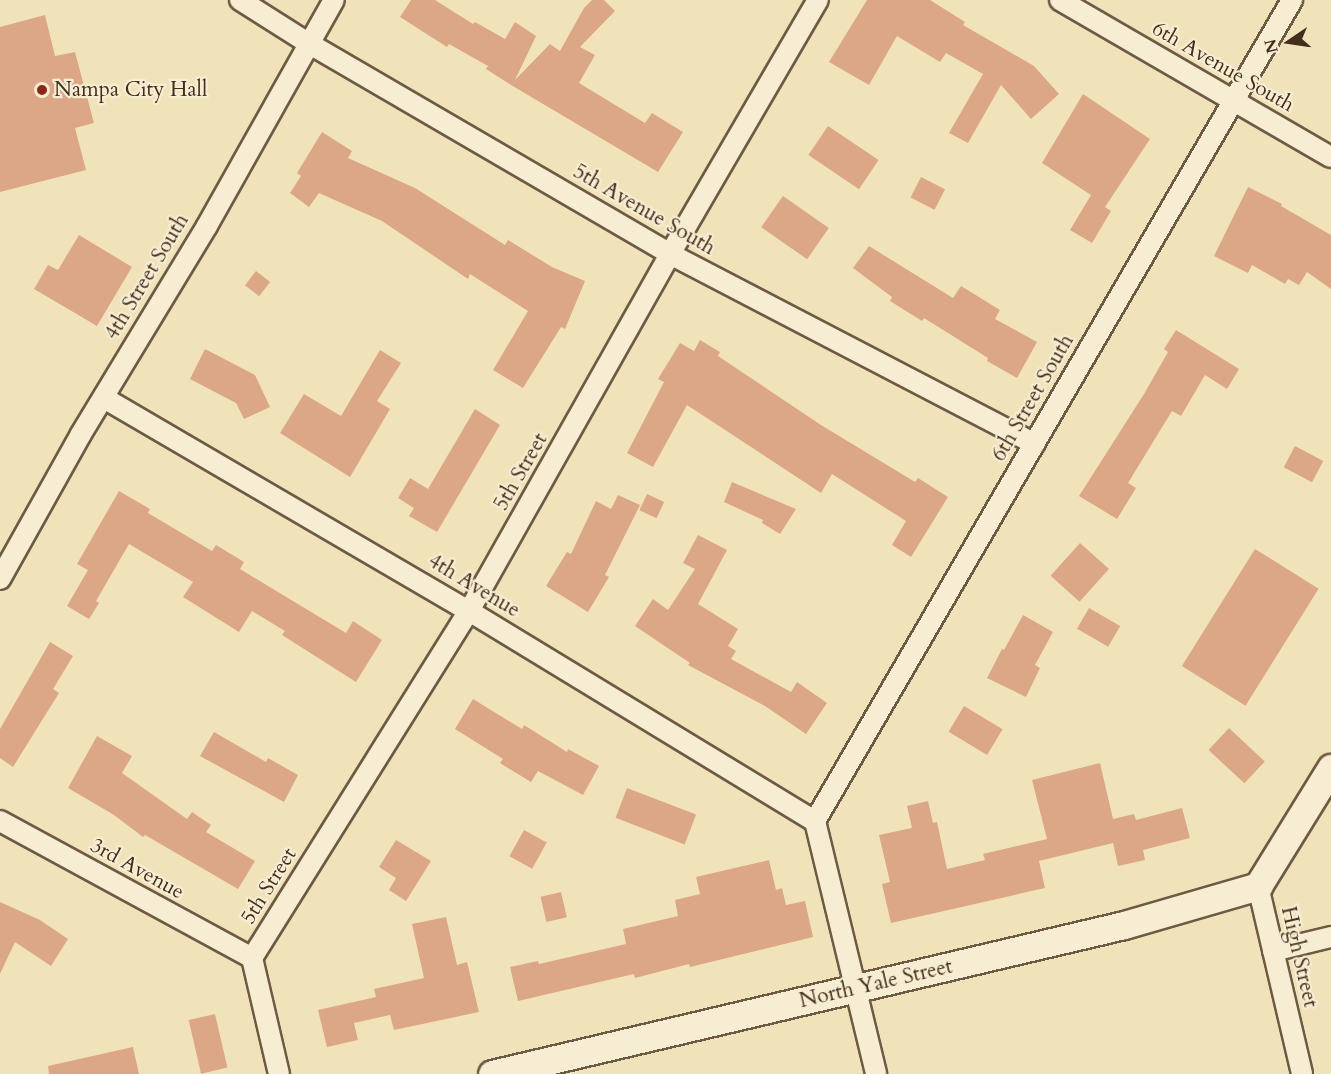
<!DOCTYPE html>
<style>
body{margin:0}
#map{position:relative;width:1331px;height:1074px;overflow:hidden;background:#f1e3b9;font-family:Cardo,serif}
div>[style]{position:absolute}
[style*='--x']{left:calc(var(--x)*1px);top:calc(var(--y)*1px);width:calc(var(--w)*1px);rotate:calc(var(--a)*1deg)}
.building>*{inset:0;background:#dca787;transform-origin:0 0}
.roads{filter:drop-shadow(2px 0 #6e5a44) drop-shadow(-2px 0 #6e5a44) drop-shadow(0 2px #6e5a44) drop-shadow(0 -2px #6e5a44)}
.minor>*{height:20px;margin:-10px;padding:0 10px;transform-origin:10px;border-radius:10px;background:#f6edd2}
.secondary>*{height:27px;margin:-13.5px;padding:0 13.5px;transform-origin:13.5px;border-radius:13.5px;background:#f6edd2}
.dots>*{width:16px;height:16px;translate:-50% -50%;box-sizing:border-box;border:3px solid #f6edd2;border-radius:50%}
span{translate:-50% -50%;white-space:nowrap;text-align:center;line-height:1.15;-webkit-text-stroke:4.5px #f6edd2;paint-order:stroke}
.street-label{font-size:21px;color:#432d1d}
.poi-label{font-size:21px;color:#432d1d}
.left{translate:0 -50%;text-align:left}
.north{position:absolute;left:1259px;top:12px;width:60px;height:60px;-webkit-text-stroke:4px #f6edd2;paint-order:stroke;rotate:257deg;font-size:16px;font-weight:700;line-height:24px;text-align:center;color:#432d1d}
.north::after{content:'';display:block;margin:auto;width:21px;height:27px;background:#432d1d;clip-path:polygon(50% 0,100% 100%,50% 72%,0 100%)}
</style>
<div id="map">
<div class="building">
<div style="clip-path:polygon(411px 0,435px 0,473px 24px,475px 22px,505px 39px,515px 22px,536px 36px,515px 80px,550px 44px,560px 51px,584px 8px,592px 0,604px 0,615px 11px,580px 47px,595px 55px,579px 83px,645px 123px,652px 113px,683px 132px,658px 172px,511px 85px,486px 69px,488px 66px,449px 44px,447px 47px,400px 17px)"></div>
<div style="clip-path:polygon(867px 0,930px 0,965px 22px,963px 25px,1034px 66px,1059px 94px,1031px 119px,1001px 85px,968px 143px,949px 133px,983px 74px,946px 53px,940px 62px,897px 36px,869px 85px,829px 62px)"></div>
<div style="clip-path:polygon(45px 15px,55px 56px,75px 52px,94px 123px,75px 128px,86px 170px,0 192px,0 27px)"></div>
<div style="clip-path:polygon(1083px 94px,1150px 139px,1105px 207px,1111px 211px,1092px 243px,1070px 230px,1091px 195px,1042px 163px)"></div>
<div style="left:828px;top:126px;width:61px;height:35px;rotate:34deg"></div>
<div style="clip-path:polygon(322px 132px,352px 151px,348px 158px,415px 188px,505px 245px,508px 240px,552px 267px,585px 281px,565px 329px,561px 327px,523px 388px,493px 370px,528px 311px,470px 274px,468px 279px,382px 221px,319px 193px,309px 207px,290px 193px,301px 176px,297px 173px)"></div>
<div style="left:921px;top:177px;width:27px;height:23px;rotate:27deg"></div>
<div style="clip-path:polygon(1248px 187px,1282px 204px,1281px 206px,1331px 235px,1331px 289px,1307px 272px,1299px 285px,1288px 279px,1285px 284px,1252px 265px,1248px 273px,1214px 256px)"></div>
<div style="left:783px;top:196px;width:56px;height:38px;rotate:35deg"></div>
<div style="clip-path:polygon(79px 235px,132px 267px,97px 326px,34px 289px,48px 265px,58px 270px)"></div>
<div style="clip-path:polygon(869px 246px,953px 298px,961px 286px,1000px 310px,995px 319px,1037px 342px,1017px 378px,987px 361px,988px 358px,924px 318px,922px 321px,890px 301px,892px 297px,853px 268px)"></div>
<div style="left:256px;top:271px;width:18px;height:18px;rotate:38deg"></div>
<div style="clip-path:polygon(1176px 330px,1239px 369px,1227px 389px,1205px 375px,1181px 416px,1172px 411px,1128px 483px,1136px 488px,1117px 519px,1079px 496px,1144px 394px,1168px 352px,1164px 349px)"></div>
<div style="clip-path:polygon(700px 340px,720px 352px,718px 356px,821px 425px,915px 482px,918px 478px,948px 497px,911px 557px,892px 545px,906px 521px,832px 474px,821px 493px,687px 405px,653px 467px,627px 453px,664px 382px,658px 379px,680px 343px,694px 351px)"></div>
<div style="clip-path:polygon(205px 349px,255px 375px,270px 407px,244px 419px,236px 403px,190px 379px)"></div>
<div style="clip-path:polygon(380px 350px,401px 363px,377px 401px,390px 409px,350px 477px,280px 433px,304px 394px,341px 416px)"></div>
<div style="clip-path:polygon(475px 409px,500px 425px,437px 532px,409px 516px,414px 508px,398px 498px,410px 478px,428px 489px)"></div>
<div style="left:1295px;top:446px;width:32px;height:24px;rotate:28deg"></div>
<div style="clip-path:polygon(732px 482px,796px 509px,780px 534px,762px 523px,763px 520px,724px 502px)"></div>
<div style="clip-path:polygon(119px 491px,150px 509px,148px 513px,212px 551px,216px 545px,244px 562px,240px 569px,346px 633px,353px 621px,382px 640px,356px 682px,282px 635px,285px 631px,252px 611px,239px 632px,183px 597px,193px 582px,129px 544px,96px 601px,99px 603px,89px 619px,67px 606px,88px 570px,77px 564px)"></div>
<div style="left:647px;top:494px;width:19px;height:18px;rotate:25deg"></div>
<div style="clip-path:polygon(618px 495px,640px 505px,605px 575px,609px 577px,588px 612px,546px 586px,567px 552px,571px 554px,596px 501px,611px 509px)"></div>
<div style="clip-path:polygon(698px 535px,727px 550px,698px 604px,738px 629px,728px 646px,736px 651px,731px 659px,791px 692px,797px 682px,827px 703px,806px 734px,765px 706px,688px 665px,690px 663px,635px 626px,653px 599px,668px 610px,695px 569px,683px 563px)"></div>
<div style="left:1080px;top:543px;width:39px;height:44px;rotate:42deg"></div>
<div style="left:1255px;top:549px;width:75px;height:138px;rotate:32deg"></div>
<div style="left:1089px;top:608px;width:36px;height:24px;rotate:30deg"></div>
<div style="clip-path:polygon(1023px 615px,1053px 632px,1035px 665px,1040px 668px,1026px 697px,987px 678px,1002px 649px,1004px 650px)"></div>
<div style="clip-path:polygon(50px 642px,73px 656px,53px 689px,59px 693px,13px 767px,0 758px,0 729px)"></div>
<div style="clip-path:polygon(473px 699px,522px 729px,524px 725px,567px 752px,568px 749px,599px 766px,583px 795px,538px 771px,531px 782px,500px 763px,503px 759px,455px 729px)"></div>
<div style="left:964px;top:706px;width:45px;height:30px;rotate:31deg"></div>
<div style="left:1229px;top:728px;width:49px;height:30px;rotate:43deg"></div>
<div style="clip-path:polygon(214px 732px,266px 762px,268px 758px,298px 775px,284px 802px,200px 756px)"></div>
<div style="clip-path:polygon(97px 736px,132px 756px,122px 773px,187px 819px,192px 812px,211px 825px,206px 832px,255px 861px,238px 889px,145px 835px,143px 837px,114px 815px,68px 788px)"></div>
<div style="clip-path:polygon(1100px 763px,1113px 819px,1134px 814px,1136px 820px,1182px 808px,1190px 838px,1143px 850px,1145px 860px,1118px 866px,1113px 843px,1039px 861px,1045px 888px,891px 923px,882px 884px,890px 882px,879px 835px,912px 828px,907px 806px,928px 801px,933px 823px,937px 822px,947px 869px,985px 860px,983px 854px,1047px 839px,1032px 780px)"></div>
<div style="left:627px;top:788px;width:74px;height:32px;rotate:21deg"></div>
<div style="left:524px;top:830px;width:26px;height:30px;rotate:29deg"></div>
<div style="clip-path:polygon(396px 840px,431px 861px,406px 901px,389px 890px,396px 878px,379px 867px)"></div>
<div style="clip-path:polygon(769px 860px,776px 890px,782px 888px,786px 905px,805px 901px,813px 937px,690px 967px,689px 964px,635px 978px,634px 974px,518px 1001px,510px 967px,538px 961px,539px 964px,626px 944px,623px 929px,678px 916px,675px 900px,700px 894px,696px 877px)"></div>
<div style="left:561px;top:892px;width:26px;height:21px;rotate:77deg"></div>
<div style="clip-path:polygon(0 902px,40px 920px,68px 939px,51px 966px,15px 942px,0 974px)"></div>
<div style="clip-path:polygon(446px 917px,457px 965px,467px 962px,479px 1012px,394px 1030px,390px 1015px,354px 1023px,358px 1040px,327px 1047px,318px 1010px,376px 997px,374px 989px,424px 978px,412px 924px)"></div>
<div style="left:215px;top:1014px;width:55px;height:27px;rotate:77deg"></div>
<div style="clip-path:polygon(133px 1047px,139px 1074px,49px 1074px,48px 1066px)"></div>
</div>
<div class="roads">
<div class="minor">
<div style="--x:240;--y:0;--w:80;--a:32.3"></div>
<div style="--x:308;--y:43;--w:419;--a:30.2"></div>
<div style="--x:670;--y:254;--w:411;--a:27.5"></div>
<div style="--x:1060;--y:0;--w:313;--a:30.1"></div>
<div style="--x:104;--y:398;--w:423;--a:30.3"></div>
<div style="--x:469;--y:611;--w:405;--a:31.3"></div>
<div style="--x:0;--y:579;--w:166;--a:-60.8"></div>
<div style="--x:81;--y:434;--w:243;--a:-58.8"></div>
<div style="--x:207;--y:226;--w:259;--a:-60.7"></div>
<div style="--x:0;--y:821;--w:287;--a:28.5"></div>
<div style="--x:815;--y:821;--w:950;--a:-59.84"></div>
<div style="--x:815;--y:821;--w:260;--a:76.4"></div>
<div style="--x:1258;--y:886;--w:193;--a:76.8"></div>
<div style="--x:1273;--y:951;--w:60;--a:-13.6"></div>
<div style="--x:252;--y:958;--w:409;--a:-58"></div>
<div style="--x:469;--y:611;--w:410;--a:-60.6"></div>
<div style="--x:670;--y:254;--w:294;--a:-59.8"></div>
<div style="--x:252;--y:958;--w:119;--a:76.9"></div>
</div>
<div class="secondary">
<div style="--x:492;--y:1074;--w:649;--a:-13.27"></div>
<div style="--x:1124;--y:925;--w:140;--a:-16.2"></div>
<div style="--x:1258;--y:886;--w:139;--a:-58.3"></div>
</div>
</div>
<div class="dots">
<div style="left:42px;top:90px;background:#8f2418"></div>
</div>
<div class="street-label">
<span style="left:1223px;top:67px;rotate:30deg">6th Avenue South</span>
<span style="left:644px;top:210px;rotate:30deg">5th Avenue South</span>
<span style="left:147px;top:277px;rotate:-59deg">4th Street South</span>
<span style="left:1033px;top:398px;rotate:-60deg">6th Street South</span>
<span style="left:521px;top:472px;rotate:-60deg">5th Street</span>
<span style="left:474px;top:586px;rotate:31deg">4th Avenue</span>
<span style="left:137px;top:869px;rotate:29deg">3rd Avenue</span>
<span style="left:269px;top:886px;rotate:-58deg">5th Street</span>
<span style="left:1299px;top:957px;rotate:77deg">High Street</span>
<span style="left:876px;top:984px;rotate:-13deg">North Yale Street</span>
</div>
<div class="poi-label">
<span class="left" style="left:54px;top:90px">Nampa City Hall</span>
</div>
<div class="north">N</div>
</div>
